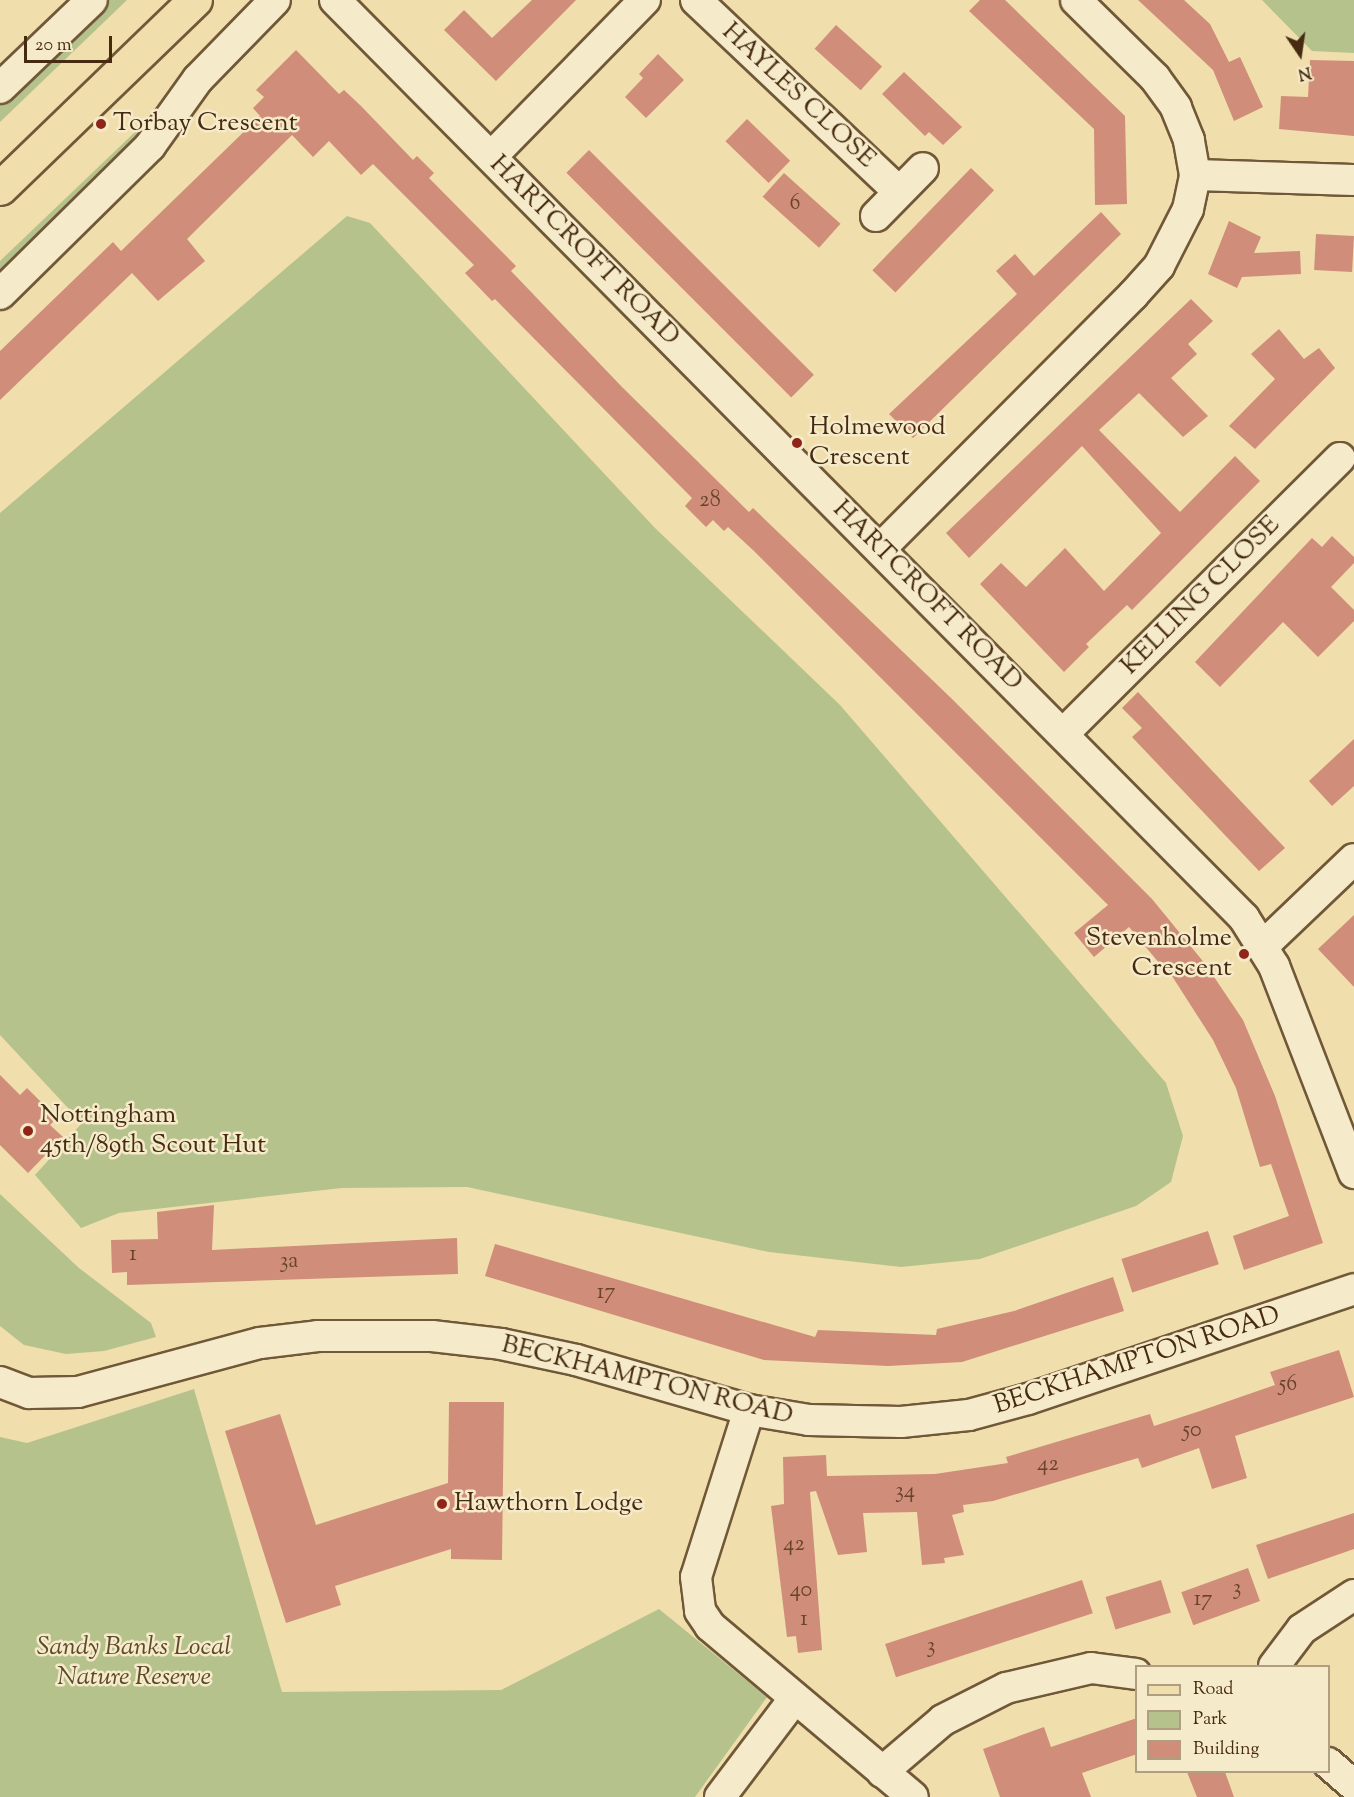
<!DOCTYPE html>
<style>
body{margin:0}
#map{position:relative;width:1354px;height:1797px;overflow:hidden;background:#f0deac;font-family:"Sorts Mill Goudy",serif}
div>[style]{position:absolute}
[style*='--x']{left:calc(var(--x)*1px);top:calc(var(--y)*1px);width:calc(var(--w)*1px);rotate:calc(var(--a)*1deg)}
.green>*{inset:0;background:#b6c28c}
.building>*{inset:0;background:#d08d79;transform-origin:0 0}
.roads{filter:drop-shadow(2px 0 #705838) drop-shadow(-2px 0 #705838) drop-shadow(0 2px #705838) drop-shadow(0 -2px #705838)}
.minor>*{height:30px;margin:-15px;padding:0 15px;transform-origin:15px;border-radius:15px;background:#f5eac9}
.major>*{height:33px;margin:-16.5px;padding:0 16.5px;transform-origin:16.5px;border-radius:16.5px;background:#f0deac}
.dots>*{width:16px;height:16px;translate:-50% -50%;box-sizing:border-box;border:3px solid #f5eac9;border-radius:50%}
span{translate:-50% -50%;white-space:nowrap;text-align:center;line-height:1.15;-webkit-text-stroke:5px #f5eac9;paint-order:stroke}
.number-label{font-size:22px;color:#68442b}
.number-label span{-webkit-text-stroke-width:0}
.street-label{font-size:26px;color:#462b11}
.poi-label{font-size:26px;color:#462b11}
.left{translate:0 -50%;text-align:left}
.right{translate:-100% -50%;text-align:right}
.park-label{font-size:26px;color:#5c492a;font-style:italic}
.legend{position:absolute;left:1135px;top:1665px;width:195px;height:108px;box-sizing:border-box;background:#f5eac9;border:2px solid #af9e7f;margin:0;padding:8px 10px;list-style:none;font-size:18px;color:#462b11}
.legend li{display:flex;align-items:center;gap:12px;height:30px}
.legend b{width:30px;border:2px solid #af9e7f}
.north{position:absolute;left:1270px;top:24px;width:60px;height:60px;-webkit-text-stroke:4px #f5eac9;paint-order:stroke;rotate:167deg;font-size:16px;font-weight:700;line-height:24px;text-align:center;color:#462b11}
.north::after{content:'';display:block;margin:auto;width:21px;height:27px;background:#462b11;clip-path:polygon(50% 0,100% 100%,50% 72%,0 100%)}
.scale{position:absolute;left:24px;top:36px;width:88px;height:27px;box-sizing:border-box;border:3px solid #462b11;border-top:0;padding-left:8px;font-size:18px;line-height:21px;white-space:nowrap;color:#462b11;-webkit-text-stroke:4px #f5eac9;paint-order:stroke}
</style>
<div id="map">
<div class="green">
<div style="clip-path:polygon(104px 0,127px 0,0 122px,0 100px)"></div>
<div style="clip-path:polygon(1262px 0,1354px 0,1354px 53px,1312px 51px)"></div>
<div style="clip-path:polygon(179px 90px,138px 144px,0 279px,0 261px)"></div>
<div style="clip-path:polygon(347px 216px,370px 223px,655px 528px,840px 705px,1166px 1083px,1183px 1136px,1171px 1182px,1136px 1206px,980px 1259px,901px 1267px,769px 1252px,467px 1187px,342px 1188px,119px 1213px,81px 1228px,35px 1175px,82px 1123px,0 1035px,0 513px)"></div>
<div style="clip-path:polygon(0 1194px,79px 1268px,151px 1323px,156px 1337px,104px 1351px,66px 1354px,24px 1345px,0 1326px)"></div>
<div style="clip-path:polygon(194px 1389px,282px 1692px,501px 1690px,659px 1609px,767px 1697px,695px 1797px,0 1797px,0 1437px,27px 1443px)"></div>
</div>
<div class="building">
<div style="clip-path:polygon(532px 0,576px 0,496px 81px,444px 30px,464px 10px,492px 38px)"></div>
<div style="clip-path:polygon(980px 0,1005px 0,1125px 116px,1127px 204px,1095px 205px,1094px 129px,969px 11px)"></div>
<div style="clip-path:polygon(1138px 0,1184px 0,1210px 24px,1229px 62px,1240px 57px,1263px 107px,1234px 121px,1213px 70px)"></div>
<div style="left:836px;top:25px;width:62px;height:32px;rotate:42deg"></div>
<div style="clip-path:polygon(296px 50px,339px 94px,344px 90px,361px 106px,413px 160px,417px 156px,434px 173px,429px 178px,516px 266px,511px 271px,622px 387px,749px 512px,753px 508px,951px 698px,1152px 899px,1206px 965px,1243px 1020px,1275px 1096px,1323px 1243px,1244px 1270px,1233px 1236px,1289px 1216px,1271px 1164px,1260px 1167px,1236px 1088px,1213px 1040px,1163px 962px,1160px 964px,1129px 927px,1094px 957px,1074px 933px,1108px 905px,754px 551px,728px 527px,724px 531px,713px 520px,706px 527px,685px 506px,692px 498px,495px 299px,492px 301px,465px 273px,474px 265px,373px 164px,361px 175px,329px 141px,313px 157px,292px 135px,187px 239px,205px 261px,158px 301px,132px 273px,0 400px,0 351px,113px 242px,121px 251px,260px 116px,253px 108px,264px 97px,256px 90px)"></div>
<div style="clip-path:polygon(658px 54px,684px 80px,646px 118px,625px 97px,643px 78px,639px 74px)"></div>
<div style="clip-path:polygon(1310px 60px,1354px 61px,1354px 136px,1279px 129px,1281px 96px,1308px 97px)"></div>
<div style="clip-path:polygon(904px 72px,962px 127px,943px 145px,929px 132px,925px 136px,882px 94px)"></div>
<div style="left:747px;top:119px;width:60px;height:31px;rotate:44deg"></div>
<div style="left:589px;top:150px;width:318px;height:32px;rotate:45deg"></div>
<div style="left:971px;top:168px;width:32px;height:142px;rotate:44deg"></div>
<div style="left:784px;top:173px;width:76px;height:32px;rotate:42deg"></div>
<div style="clip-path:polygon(1101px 212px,1121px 234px,913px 438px,889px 414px,1017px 294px,996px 271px,1015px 254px,1034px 276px)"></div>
<div style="clip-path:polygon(1229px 221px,1261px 237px,1254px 253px,1300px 251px,1301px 274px,1242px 277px,1237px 288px,1208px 274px)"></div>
<div style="left:1316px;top:234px;width:38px;height:36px;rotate:3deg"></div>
<div style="clip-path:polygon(1191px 299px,1213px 321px,1188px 344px,1197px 354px,1171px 378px,1208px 416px,1183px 437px,1139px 393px,1099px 430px,1180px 512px,1235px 456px,1260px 481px,1132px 610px,1127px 605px,1086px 644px,1089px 647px,1064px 672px,980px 584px,1001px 563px,1026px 587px,1065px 548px,1104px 591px,1161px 533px,1082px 446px,969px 558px,946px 533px)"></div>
<div style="clip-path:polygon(1279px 329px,1304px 359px,1319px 348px,1335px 368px,1255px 449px,1229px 426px,1275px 379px,1251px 354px)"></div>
<div style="clip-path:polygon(1332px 536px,1354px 557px,1354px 563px,1331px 587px,1354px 610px,1354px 621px,1318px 657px,1283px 622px,1220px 687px,1195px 662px,1312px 538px,1322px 547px)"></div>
<div style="clip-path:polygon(1138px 692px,1285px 848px,1259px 871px,1132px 737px,1142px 728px,1122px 708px)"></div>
<div style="clip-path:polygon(1354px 739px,1354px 786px,1332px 806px,1309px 781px)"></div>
<div style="clip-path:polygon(1354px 915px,1354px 987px,1318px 949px)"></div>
<div style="clip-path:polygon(0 1075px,20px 1095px,27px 1088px,57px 1118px,50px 1125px,63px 1137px,28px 1173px,0 1145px)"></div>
<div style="clip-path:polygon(214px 1205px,212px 1250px,457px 1238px,458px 1274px,127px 1285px,127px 1272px,112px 1273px,111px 1240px,158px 1239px,157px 1212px)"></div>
<div style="left:1208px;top:1231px;width:35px;height:91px;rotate:72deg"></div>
<div style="clip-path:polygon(495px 1244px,815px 1337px,818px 1330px,936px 1335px,937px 1329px,1014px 1311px,1113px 1277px,1124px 1311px,962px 1362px,888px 1366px,764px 1360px,485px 1276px)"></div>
<div style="clip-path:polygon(1339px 1350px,1354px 1397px,1235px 1436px,1247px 1478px,1212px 1489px,1199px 1448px,1142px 1468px,1138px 1458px,993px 1501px,963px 1505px,964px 1512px,952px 1515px,964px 1555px,944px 1558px,945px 1563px,922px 1565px,917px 1512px,863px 1513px,867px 1552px,838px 1555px,816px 1491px,810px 1492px,822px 1650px,798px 1653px,796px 1636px,787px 1637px,771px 1506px,784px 1504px,783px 1457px,826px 1455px,827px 1476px,935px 1474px,1008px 1463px,1006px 1457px,1150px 1414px,1154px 1426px,1200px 1411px,1275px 1385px,1270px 1372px)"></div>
<div style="clip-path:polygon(449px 1402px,504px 1402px,502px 1560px,451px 1559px,451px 1549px,335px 1586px,341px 1605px,286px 1623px,225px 1431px,280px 1414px,316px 1525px,448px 1483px)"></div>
<div style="clip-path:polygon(1354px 1513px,1354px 1549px,1268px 1579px,1256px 1545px)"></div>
<div style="left:1248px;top:1568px;width:35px;height:71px;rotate:70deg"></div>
<div style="left:1082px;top:1580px;width:35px;height:207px;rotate:72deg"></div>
<div style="left:1161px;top:1580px;width:34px;height:58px;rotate:73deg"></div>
<div style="clip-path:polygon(1137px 1718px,1137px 1754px,1082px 1773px,1091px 1797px,1000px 1797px,983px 1749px,1044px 1727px,1051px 1747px)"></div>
<div style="clip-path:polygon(1187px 1772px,1225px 1772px,1234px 1797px,1197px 1797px)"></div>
</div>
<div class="roads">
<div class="minor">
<div style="--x:335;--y:0;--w:1292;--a:45.28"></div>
<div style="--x:1244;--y:918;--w:57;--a:58"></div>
<div style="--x:1274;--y:966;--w:222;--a:68.9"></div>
<div style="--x:696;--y:0;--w:279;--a:43.4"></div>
<div style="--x:0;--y:88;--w:127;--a:-43.7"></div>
<div style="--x:491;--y:157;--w:220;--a:-45.6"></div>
<div style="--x:1195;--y:175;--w:159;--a:1.8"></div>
<div style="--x:876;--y:216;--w:67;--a:-45.6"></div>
<div style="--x:0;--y:294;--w:211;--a:-44.6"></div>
<div style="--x:150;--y:146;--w:82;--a:-54.4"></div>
<div style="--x:198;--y:79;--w:110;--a:-45.7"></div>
<div style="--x:880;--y:549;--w:359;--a:-45.1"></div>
<div style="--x:1133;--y:295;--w:39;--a:-48"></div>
<div style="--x:1159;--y:266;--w:64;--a:-63"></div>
<div style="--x:1188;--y:209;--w:35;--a:-78"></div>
<div style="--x:1195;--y:175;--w:36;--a:-100"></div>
<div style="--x:1189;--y:140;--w:35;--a:-112"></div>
<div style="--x:1176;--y:107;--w:36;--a:-126"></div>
<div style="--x:1155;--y:78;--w:111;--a:-135.4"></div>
<div style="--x:1063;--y:734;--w:391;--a:-44.9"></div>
<div style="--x:1264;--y:945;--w:124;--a:-43.7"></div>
<div style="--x:0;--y:1382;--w:31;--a:21"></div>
<div style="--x:29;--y:1393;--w:49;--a:-1.2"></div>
<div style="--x:78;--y:1392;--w:188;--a:-15.1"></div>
<div style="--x:260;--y:1343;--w:58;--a:-6.9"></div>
<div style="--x:318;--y:1336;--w:114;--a:0"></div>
<div style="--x:432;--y:1336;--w:69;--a:6.6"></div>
<div style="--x:501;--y:1344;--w:77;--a:12"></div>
<div style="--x:576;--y:1360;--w:180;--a:16.1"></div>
<div style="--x:749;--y:1410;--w:61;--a:9.5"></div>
<div style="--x:809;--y:1420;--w:92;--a:1.2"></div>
<div style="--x:901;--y:1422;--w:68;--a:-5.9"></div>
<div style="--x:969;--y:1415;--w:61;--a:-15.2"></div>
<div style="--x:1028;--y:1399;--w:344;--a:-18.6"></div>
<div style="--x:749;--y:1410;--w:175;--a:107.6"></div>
<div style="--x:696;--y:1577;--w:34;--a:83"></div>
<div style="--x:700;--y:1611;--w:18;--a:56"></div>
<div style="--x:710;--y:1626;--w:265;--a:40.1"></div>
<div style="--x:1274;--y:1666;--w:46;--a:-52.9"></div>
<div style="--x:1302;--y:1629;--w:62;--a:-33.2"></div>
<div style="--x:1328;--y:1763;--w:35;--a:41"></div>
<div style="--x:882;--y:1772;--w:80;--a:-40.4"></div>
<div style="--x:943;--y:1720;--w:71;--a:-26.9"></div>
<div style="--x:1006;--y:1688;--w:87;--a:-13.2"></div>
<div style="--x:1091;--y:1668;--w:45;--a:7.6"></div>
<div style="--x:720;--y:1797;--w:124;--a:-52.9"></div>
</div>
<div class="major">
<div style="--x:0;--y:188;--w:271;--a:-44"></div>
</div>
</div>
<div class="dots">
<div style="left:101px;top:124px;background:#8f2418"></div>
<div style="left:797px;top:443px;background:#8f2418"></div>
<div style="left:1244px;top:954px;background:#8f2418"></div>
<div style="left:28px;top:1131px;background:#8f2418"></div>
<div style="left:442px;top:1504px;background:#8f2418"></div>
</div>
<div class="number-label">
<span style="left:795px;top:205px">6</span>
<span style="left:710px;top:502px">28</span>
<span style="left:133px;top:1256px">1</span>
<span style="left:289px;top:1263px">3a</span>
<span style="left:606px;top:1294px">17</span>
<span style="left:1288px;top:1386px">56</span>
<span style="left:1192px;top:1432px">50</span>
<span style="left:1048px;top:1466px">42</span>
<span style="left:905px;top:1493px">34</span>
<span style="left:794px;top:1546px">42</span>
<span style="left:1237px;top:1590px">3</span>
<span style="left:801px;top:1592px">40</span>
<span style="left:1203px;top:1601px">17</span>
<span style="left:804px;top:1621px">1</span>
<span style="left:931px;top:1648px">3</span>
</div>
<div class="street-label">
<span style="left:798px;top:96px;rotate:43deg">HAYLES CLOSE</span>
<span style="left:584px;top:251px;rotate:45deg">HARTCROFT ROAD</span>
<span style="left:927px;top:596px;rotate:45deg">HARTCROFT ROAD</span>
<span style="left:1201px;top:596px;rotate:-45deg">KELLING CLOSE</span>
<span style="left:1137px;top:1361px;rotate:-18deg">BECKHAMPTON ROAD</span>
<span style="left:647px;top:1381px;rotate:14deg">BECKHAMPTON ROAD</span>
</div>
<div class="poi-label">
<span class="left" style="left:113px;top:124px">Torbay Crescent</span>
<span class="left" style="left:809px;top:443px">Holmewood<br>Crescent</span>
<span class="right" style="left:1232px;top:954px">Stevenholme<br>Crescent</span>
<span class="left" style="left:40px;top:1131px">Nottingham<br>45th/89th Scout Hut</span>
<span class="left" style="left:454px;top:1504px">Hawthorn Lodge</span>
</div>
<div class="park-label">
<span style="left:134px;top:1663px">Sandy Banks Local<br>Nature Reserve</span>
</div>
<ul class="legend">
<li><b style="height:8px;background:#f0deac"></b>Road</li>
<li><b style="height:16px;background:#b6c28c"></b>Park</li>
<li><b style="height:16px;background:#d08d79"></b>Building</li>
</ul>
<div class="north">N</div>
<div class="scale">20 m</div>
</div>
